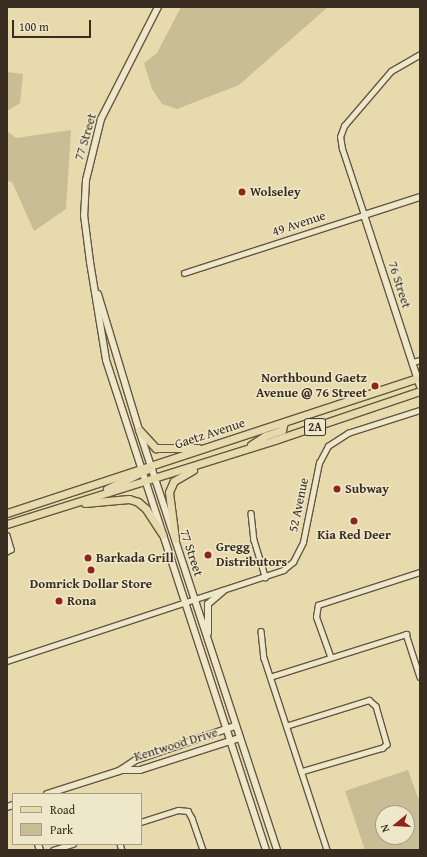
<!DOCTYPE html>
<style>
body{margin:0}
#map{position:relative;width:427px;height:857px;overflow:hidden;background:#e7daad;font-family:"Gentium Book Plus",serif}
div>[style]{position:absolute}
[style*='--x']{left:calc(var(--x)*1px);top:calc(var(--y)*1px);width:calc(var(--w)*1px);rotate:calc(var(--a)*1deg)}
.green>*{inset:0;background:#c9bd95}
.roads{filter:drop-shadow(1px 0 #645843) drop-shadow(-1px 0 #645843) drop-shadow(0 1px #645843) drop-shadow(0 -1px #645843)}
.street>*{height:4.5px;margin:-2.25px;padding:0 2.25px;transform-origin:2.25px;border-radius:2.25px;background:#efe7ca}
.secondary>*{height:6px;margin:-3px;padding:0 3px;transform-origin:3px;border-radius:3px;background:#efe7ca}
.primary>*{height:7px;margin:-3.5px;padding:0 3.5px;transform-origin:3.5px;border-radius:3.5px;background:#e7daad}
.dots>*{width:11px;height:11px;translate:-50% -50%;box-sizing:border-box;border:2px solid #efe7ca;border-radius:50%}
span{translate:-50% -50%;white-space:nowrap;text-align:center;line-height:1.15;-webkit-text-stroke:3px #efe7ca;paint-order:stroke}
.shield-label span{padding:1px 3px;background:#efe7ca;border:1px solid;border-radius:3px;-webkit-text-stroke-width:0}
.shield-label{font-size:12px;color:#382d20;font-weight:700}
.street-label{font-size:13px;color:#382d20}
.poi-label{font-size:13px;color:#382d20;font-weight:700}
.left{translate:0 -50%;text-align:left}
.right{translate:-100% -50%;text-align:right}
.frame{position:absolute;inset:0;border:8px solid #382d20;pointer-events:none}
.legend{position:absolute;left:12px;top:793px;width:130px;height:52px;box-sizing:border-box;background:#efe7ca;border:1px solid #a69d86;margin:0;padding:5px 7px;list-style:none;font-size:12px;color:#382d20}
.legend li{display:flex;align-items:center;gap:8px;height:20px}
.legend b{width:20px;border:1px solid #a69d86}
.north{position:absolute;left:375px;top:805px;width:40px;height:40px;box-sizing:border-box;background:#efe7ca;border:1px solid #a69d86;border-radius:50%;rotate:252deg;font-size:11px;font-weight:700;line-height:16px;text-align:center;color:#382d20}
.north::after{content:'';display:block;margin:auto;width:14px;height:18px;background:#8f2418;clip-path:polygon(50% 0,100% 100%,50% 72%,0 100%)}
.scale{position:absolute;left:12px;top:20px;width:79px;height:18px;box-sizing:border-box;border:2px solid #382d20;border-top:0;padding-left:5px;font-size:12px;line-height:14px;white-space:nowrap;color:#382d20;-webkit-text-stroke:3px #efe7ca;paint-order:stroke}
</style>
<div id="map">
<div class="green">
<div style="clip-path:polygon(181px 7px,328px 7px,239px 85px,177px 109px,162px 104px,152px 89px,144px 63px,157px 53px)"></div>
<div style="clip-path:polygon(7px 72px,23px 74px,20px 103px,7px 111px)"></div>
<div style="clip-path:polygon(71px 130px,66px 209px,34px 231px,12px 182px,7px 181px,7px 131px,16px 138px)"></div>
<div style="clip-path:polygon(evenodd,408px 770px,418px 798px,420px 797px,420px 850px,365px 850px,345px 791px,408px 770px,383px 813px,407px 813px,407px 837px,383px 837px,383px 813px)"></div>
</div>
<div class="roads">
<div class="street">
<div style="--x:184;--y:273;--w:189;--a:-17.9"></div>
<div style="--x:364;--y:215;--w:70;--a:-108.4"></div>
<div style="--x:342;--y:149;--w:12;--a:-99"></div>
<div style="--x:340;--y:137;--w:12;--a:-70"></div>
<div style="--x:344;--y:126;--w:72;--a:-49.5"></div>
<div style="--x:391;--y:71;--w:34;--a:-30"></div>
<div style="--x:413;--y:362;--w:7;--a:-16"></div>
<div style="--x:251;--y:513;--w:27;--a:84"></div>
<div style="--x:254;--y:540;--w:39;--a:73"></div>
<div style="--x:7;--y:535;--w:15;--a:74"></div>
<div style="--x:11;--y:549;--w:5;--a:143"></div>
<div style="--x:261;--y:631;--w:27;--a:84"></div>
<div style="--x:264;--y:658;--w:202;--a:71.8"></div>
<div style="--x:330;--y:656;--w:41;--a:-109.7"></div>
<div style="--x:316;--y:617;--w:12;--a:-81"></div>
<div style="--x:318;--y:605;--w:107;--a:-17.9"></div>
<div style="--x:7;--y:661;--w:291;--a:-18.2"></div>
<div style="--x:283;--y:570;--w:13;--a:-39"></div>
<div style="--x:293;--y:562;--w:22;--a:-63"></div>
<div style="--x:303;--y:542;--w:81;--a:-78.6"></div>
<div style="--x:319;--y:463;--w:19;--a:-62"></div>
<div style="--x:328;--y:446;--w:24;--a:-33"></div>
<div style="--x:348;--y:433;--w:76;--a:-17.7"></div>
<div style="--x:270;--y:677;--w:143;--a:-17.5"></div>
<div style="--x:406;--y:634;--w:45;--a:72"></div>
<div style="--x:286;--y:726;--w:87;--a:-17.4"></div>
<div style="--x:369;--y:700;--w:9;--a:41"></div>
<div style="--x:376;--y:706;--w:40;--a:74"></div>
<div style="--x:387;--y:744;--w:6;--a:135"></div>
<div style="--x:383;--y:748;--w:85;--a:163.7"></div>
<div style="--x:141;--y:822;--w:39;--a:-18"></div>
<div style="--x:178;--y:810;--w:10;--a:6"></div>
<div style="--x:188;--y:811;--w:8;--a:60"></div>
<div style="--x:192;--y:818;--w:34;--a:71"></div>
<div style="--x:120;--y:844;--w:6;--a:72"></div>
<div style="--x:53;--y:850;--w:21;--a:-17"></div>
</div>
<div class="secondary">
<div style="--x:158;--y:7;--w:126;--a:117"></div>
<div style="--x:101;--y:119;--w:63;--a:103.8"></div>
<div style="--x:86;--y:180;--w:35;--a:93"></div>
<div style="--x:84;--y:215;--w:47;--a:82.7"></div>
<div style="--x:90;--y:262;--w:99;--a:80.7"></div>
<div style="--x:106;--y:360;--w:515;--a:71.92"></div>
<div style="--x:420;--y:197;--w:59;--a:162.2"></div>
<div style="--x:364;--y:215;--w:180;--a:71.9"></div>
<div style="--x:98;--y:294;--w:142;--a:73.2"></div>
<div style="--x:139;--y:430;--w:442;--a:71.8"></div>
<div style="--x:208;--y:633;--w:29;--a:-90"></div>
<div style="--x:208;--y:604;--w:20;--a:-41"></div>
<div style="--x:121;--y:770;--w:19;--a:0"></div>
<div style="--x:140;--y:770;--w:104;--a:-17.9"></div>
<div style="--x:47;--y:794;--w:76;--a:-17.7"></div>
<div style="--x:119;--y:771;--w:20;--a:-33"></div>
<div style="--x:136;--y:760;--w:105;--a:-19"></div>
<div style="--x:7;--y:807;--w:6;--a:-18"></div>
<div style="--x:38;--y:844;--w:6;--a:72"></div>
</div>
<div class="primary">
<div style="--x:139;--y:430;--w:25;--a:47"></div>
<div style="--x:156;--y:448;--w:42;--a:0"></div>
<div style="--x:251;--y:445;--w:17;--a:-33"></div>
<div style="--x:265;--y:436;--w:18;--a:-19"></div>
<div style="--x:282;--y:430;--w:8;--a:-76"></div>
<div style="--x:107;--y:489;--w:46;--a:-26"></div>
<div style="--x:85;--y:503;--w:44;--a:-5.2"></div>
<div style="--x:129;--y:499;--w:9;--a:18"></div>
<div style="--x:138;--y:502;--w:11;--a:41"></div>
<div style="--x:146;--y:509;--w:30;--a:57"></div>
<div style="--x:7;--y:513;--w:435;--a:-18.2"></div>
<div style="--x:7;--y:524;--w:281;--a:-17.4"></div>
<div style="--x:275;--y:440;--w:153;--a:-18.7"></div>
<div style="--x:175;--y:539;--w:47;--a:-97.3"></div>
<div style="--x:169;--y:492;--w:12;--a:-66"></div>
<div style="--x:174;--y:481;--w:22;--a:-30"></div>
</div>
</div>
<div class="dots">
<div style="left:242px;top:192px;background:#8f2418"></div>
<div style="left:375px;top:386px;background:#8f2418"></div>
<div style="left:337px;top:489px;background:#8f2418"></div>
<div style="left:354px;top:521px;background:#8f2418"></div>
<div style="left:208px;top:555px;background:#8f2418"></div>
<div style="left:88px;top:558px;background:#8f2418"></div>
<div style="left:91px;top:570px;background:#8f2418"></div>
<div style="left:59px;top:601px;background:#8f2418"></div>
</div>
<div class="shield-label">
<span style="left:315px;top:427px">2A</span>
</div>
<div class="street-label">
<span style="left:86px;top:137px;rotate:-74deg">77 Street</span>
<span style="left:299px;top:224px;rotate:-18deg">49 Avenue</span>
<span style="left:399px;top:285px;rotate:72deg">76 Street</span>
<span style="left:210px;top:434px;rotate:-18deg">Gaetz Avenue</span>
<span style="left:299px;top:505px;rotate:-78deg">52 Avenue</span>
<span style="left:191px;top:553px;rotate:72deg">77 Street</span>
<span style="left:176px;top:745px;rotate:-17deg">Kentwood Drive</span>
</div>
<div class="poi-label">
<span class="left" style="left:250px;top:192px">Wolseley</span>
<span class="right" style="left:367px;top:386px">Northbound Gaetz<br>Avenue @ 76 Street</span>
<span class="left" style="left:345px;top:489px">Subway</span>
<span style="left:354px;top:535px">Kia Red Deer</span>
<span class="left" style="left:216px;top:555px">Gregg<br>Distributors</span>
<span class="left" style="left:96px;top:558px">Barkada Grill</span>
<span style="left:91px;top:584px">Domrick Dollar Store</span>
<span class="left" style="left:67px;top:601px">Rona</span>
</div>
<div class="frame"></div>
<ul class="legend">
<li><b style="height:5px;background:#e7daad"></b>Road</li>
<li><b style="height:11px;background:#c9bd95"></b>Park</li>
</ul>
<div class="north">N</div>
<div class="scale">100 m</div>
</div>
